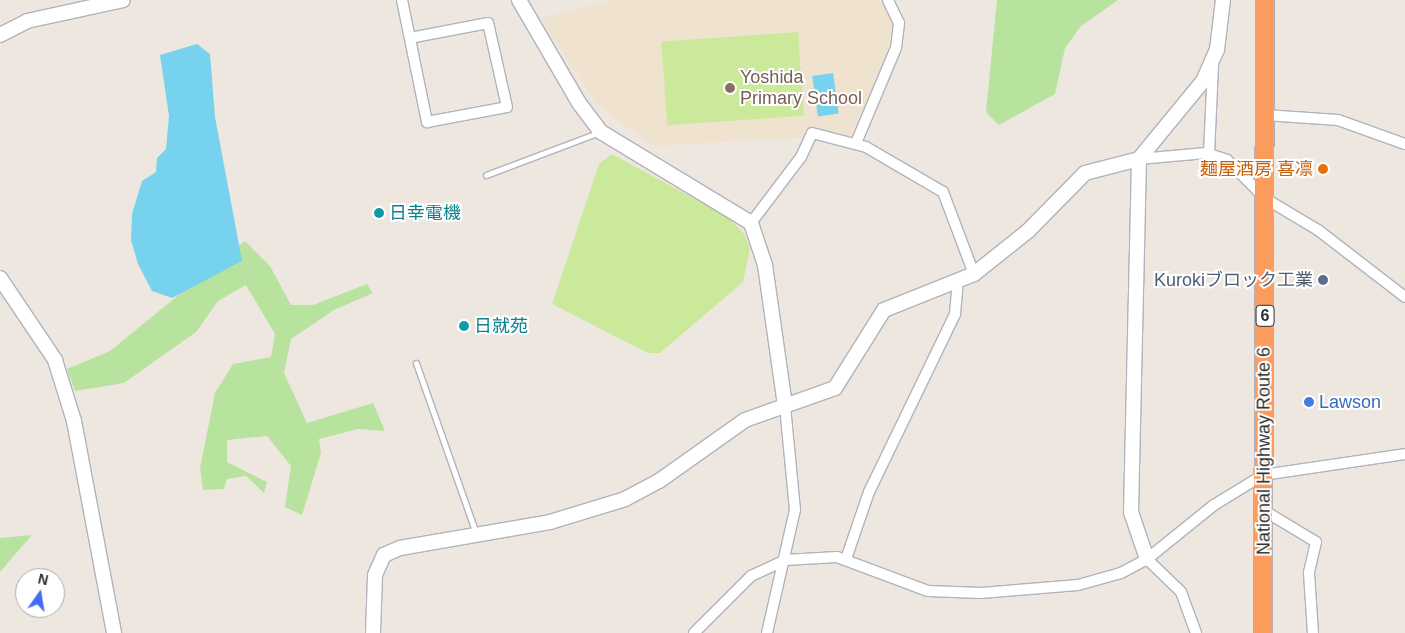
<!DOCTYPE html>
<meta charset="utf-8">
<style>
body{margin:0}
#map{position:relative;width:1405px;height:633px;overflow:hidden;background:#eee7e0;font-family:Arial,"Noto Sans JP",sans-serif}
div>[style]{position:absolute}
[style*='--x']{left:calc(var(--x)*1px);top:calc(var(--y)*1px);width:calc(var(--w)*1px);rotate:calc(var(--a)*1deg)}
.education>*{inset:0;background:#efe3d0}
.green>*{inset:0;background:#b8e39e}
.pitch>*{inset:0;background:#cbe99a;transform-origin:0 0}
.water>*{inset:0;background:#76d2ed;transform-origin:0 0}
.roads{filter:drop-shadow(1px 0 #b0b3bd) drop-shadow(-1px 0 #b0b3bd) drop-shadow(0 1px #b0b3bd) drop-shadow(0 -1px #b0b3bd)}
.lane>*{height:5px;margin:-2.5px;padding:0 2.5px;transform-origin:2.5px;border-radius:2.5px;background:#fff}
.street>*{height:10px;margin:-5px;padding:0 5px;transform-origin:5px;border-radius:5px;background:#fff}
.secondary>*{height:14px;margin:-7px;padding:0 7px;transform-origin:7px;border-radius:7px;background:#fff}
.highway>*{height:18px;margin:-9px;padding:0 9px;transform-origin:9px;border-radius:9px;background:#fb9b5e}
.dots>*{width:14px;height:14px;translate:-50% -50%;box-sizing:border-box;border:2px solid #fff;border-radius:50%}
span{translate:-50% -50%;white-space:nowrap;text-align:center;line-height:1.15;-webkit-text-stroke:4px #fff;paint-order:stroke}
.shield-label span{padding:1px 4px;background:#fff;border:1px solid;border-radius:4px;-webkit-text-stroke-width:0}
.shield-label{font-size:16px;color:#2d2d2d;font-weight:700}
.education-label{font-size:18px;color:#785e54}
.left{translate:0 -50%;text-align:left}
.food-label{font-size:18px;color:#c56008}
.right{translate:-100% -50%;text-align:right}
.culture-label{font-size:18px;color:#0d838f}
.service-label{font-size:18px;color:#4e5e75}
.shop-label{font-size:18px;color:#366cbe}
.street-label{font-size:18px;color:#2d2d2d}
.north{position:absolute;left:15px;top:568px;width:50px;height:50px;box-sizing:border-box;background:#fff;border:1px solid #ababab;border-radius:50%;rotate:13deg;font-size:14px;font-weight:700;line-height:20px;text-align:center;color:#2d2d2d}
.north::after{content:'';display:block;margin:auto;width:18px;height:22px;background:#446df6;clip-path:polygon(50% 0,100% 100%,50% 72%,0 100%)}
</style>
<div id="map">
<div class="education">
<div style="clip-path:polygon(614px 0,879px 0,893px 22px,884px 70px,849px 135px,654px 146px,597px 105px,541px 18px)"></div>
</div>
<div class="green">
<div style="clip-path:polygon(997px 0,1118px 0,1081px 26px,1065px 48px,1055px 94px,999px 125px,986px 112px)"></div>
<div style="clip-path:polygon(245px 241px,270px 266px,291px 305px,313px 305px,367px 284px,373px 293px,334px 310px,291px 339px,284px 373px,307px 423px,373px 403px,385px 431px,358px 429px,319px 439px,321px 453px,302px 515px,285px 507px,291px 466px,267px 436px,227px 440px,227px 462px,267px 482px,264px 493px,246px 476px,227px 479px,224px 489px,203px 490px,200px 468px,215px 393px,233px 364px,271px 357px,275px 334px,246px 285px,218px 301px,196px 332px,124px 383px,75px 391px,67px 369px,110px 351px)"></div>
<div style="clip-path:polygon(32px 535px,0 572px,0 538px)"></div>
</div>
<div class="pitch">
<div style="left:798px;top:32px;width:84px;height:137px;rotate:86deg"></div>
<div style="clip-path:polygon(612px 154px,728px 217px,745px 235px,750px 248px,743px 282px,660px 353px,648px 353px,552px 304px,599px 164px)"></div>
</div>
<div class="water">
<div style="clip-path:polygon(197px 44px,210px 54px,215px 117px,242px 261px,172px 298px,152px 291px,138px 264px,131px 240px,132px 214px,142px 181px,156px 172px,157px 158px,166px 149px,169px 116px,160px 55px)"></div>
<div style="left:833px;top:73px;width:41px;height:21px;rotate:82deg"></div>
</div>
<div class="roads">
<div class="lane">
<div style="--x:486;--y:175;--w:122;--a:-20.7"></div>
<div style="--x:416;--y:363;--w:180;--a:70.6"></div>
</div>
<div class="street">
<div style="--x:402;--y:0;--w:125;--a:78.4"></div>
<div style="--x:427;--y:122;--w:81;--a:-10.6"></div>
<div style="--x:507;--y:107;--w:86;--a:-102.7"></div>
<div style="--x:488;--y:23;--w:79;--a:169.1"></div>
<div style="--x:1265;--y:115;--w:73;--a:3.9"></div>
<div style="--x:1338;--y:120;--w:71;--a:19.7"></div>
<div style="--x:856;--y:143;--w:103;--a:-67.2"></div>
<div style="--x:896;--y:48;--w:25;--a:-83"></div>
<div style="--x:899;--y:23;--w:25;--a:-116"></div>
<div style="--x:1209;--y:154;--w:89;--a:-87.4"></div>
<div style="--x:1139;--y:159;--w:67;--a:-5.1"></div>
<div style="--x:1206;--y:153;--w:22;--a:18"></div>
<div style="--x:1227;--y:160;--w:55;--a:45"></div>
<div style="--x:1266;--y:199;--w:61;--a:30.8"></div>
<div style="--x:1318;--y:230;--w:110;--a:37.6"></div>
<div style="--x:751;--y:223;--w:83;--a:-52.9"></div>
<div style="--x:801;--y:157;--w:26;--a:-65"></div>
<div style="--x:812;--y:133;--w:56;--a:14.5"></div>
<div style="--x:866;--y:147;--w:89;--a:30.3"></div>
<div style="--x:943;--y:192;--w:88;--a:69.3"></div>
<div style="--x:1263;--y:510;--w:62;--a:31.1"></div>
<div style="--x:1316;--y:542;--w:32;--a:103"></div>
<div style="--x:1309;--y:573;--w:60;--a:86.2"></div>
<div style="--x:846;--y:559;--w:71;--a:-71.1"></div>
<div style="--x:869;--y:492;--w:198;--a:-64.2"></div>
<div style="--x:955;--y:314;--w:32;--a:-85"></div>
<div style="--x:1147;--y:559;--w:47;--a:44.1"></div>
<div style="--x:1181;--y:592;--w:44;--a:69.9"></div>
<div style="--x:694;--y:633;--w:81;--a:-45"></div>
<div style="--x:751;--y:576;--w:38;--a:-25"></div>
<div style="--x:785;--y:560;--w:52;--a:-3.3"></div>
<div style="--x:837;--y:557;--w:97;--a:20.5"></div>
<div style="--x:928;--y:591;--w:53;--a:2.2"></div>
<div style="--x:981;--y:593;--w:97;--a:-4.7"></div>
<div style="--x:1078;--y:585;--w:45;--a:-15.6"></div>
<div style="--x:1121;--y:573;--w:30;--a:-28"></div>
<div style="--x:1147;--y:559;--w:86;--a:-38.9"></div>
<div style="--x:1214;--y:505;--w:57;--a:-31.5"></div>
<div style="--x:1263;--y:475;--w:144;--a:-8.4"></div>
<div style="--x:767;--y:633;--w:126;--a:-77.2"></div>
<div style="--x:795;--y:510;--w:104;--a:-95.5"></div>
</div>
<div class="secondary">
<div style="--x:519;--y:0;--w:119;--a:59.8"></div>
<div style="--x:579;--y:103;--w:36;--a:53"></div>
<div style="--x:601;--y:132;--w:175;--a:31.2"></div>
<div style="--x:751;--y:223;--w:44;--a:71.6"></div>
<div style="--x:765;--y:265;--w:142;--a:81.9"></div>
<div style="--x:0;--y:35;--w:30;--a:-27"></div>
<div style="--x:27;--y:21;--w:98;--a:-12.3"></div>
<div style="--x:0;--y:278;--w:99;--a:56.1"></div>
<div style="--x:55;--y:360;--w:64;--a:72.7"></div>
<div style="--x:74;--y:421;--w:216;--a:79.3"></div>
<div style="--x:1147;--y:559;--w:50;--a:-108.8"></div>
<div style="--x:1131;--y:512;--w:353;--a:-88.7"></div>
<div style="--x:1139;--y:159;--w:101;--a:-50.6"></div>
<div style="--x:1203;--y:81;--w:34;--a:-66"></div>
<div style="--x:1217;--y:50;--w:50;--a:-83.2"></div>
<div style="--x:373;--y:633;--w:58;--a:-88"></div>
<div style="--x:375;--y:575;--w:22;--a:-66"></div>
<div style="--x:384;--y:555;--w:17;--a:-24"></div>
<div style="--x:400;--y:548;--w:152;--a:-9.8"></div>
<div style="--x:550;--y:522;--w:78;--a:-17"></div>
<div style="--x:625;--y:499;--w:38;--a:-28"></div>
<div style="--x:659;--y:481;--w:105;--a:-35.3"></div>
<div style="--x:745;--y:420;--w:96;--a:-19.6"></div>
<div style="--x:835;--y:388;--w:92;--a:-57.9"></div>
<div style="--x:884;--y:310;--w:97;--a:-21.8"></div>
<div style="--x:974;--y:274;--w:69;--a:-38.5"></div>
<div style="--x:1028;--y:231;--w:81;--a:-45.5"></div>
<div style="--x:1085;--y:173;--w:56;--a:-14.5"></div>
</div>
<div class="highway">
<div style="--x:1263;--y:633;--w:633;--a:-89.82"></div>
</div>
</div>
<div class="dots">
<div style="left:730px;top:88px;background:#8d6e63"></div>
<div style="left:1323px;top:169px;background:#e8710a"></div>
<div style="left:379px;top:213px;background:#0f9aa8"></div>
<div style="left:1323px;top:280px;background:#5c6f8a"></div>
<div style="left:464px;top:326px;background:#0f9aa8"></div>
<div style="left:1309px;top:402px;background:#3f7fe0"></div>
</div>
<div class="shield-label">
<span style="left:1265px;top:316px">6</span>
</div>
<div class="education-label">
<span class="left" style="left:740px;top:88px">Yoshida<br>Primary School</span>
</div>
<div class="food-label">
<span class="right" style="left:1313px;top:169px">麺屋酒房 喜凛</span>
</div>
<div class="culture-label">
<span class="left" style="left:389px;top:213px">日幸電機</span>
<span class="left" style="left:474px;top:326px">日就苑</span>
</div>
<div class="service-label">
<span class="right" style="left:1313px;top:280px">Kurokiブロック工業</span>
</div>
<div class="shop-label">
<span class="left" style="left:1319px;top:402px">Lawson</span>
</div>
<div class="street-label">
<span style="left:1264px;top:451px;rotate:-90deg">National Highway Route 6</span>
</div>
<div class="north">N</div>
</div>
